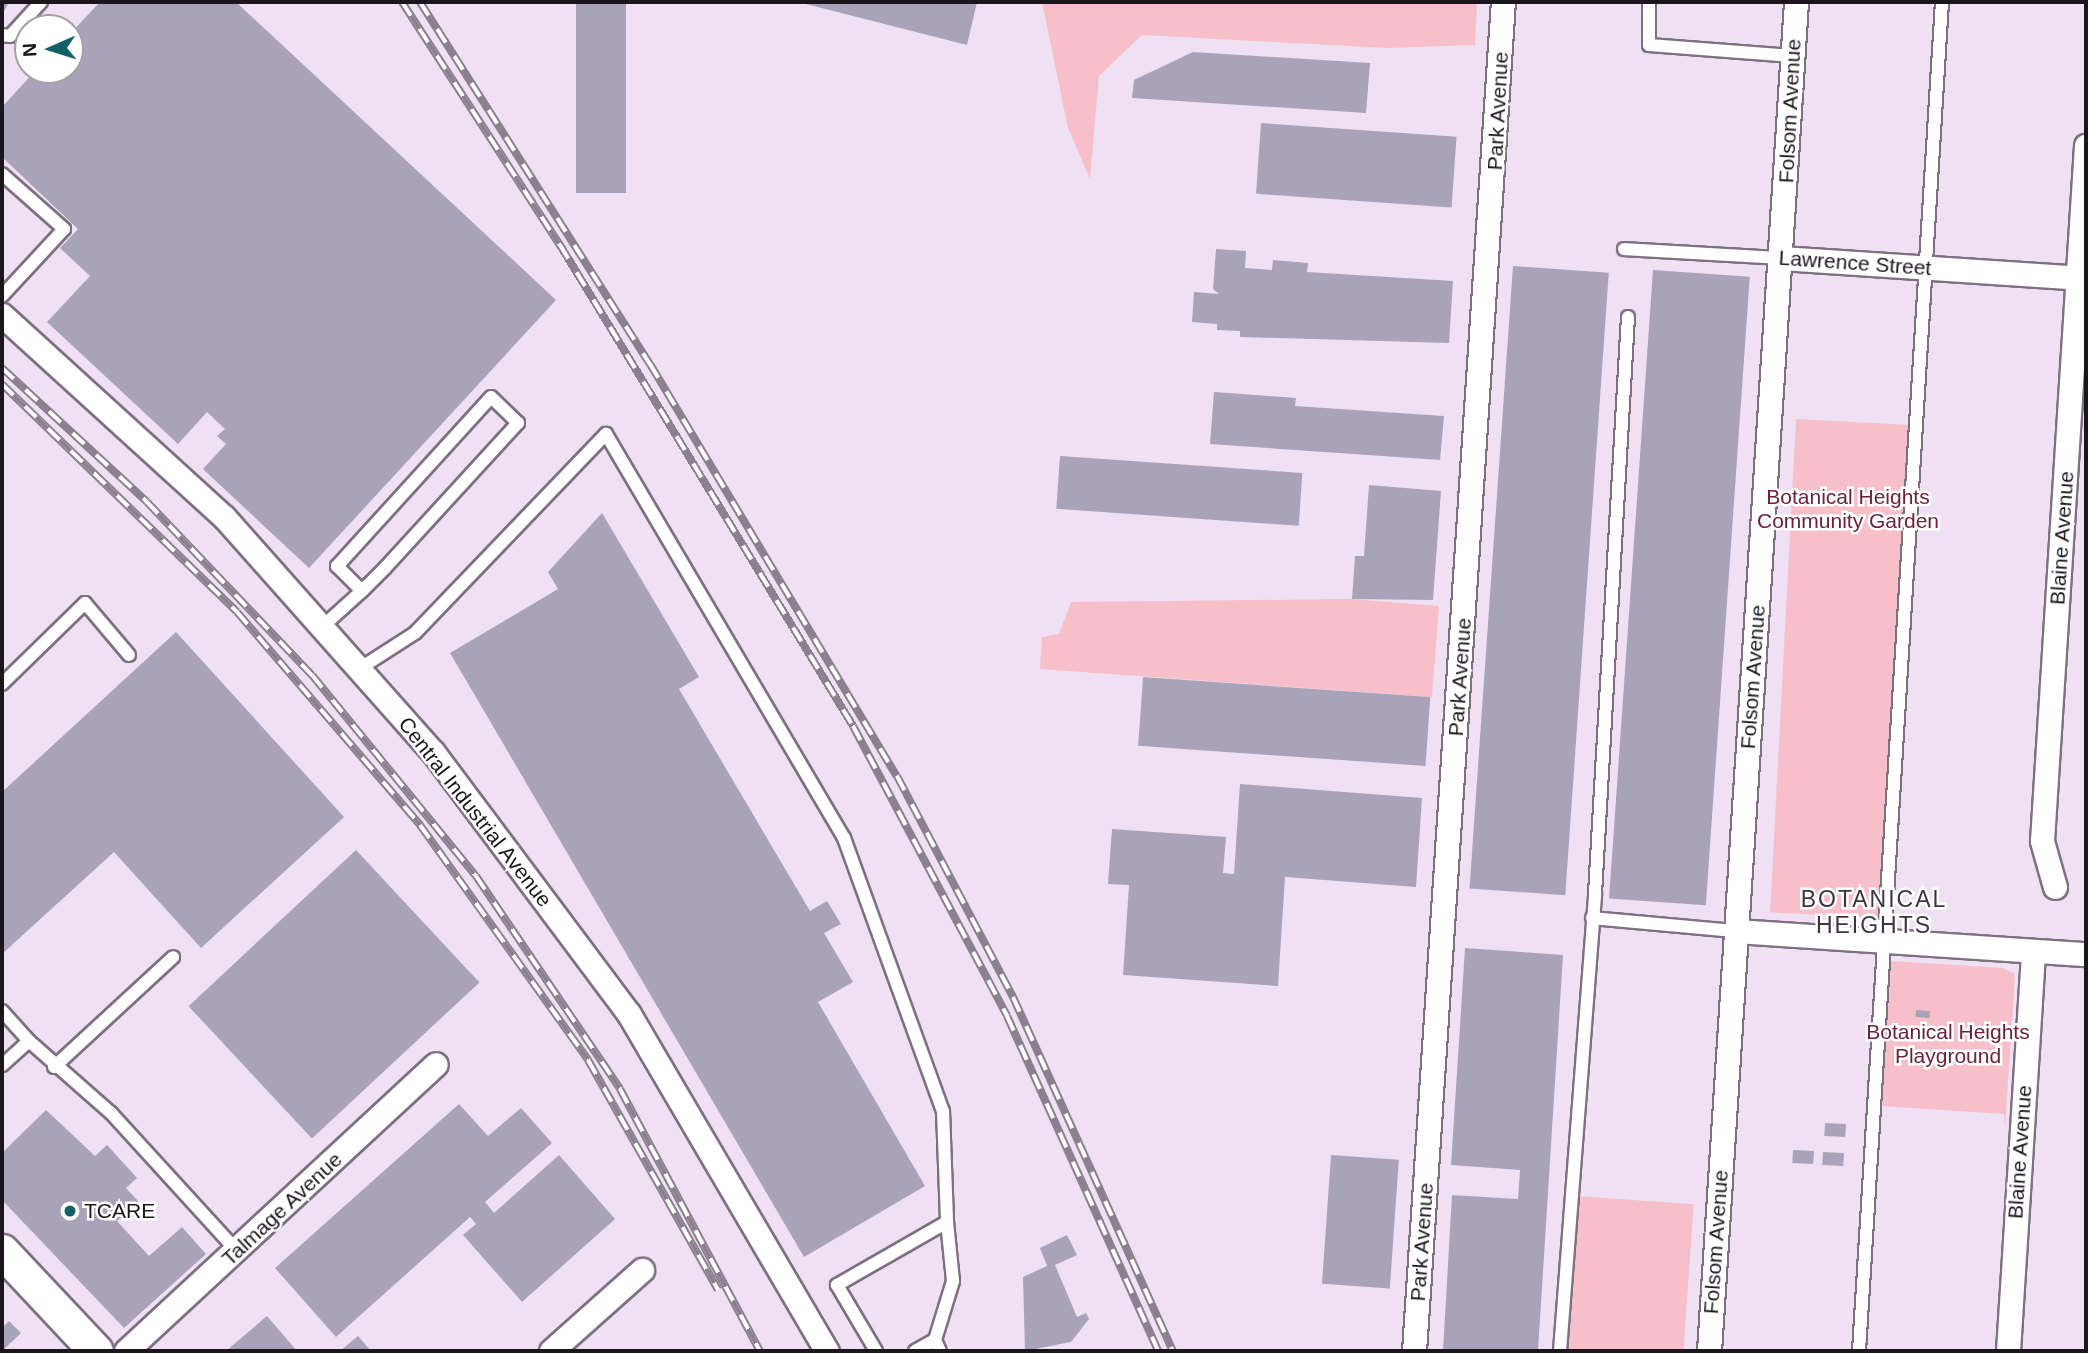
<!DOCTYPE html>
<style>
body{margin:0}
#map{position:relative;width:2088px;height:1353px;overflow:hidden;background:#f0e0f4;font-family:Helvetica,sans-serif}
div>[style]{position:absolute}
[style*='--x']{left:calc(var(--x)*1px);top:calc(var(--y)*1px);width:calc(var(--w)*1px);rotate:calc(var(--a)*1deg)}
.green>*{inset:0;background:#f7bfca;transform-origin:0 0}
.building>*{inset:0;background:#a8a3b8;transform-origin:0 0}
.roads{filter:drop-shadow(2px 0 #7d7081) drop-shadow(-2px 0 #7d7081) drop-shadow(0 2px #7d7081) drop-shadow(0 -2px #7d7081)}
.service>*{height:12px;margin:-6px;padding:0 6px;transform-origin:6px;border-radius:6px;background:#fff}
.minor>*{height:23px;margin:-11.5px;padding:0 11.5px;transform-origin:11.5px;border-radius:11.5px;background:#fff}
.secondary>*{height:33px;margin:-16.5px;padding:0 16.5px;transform-origin:16.5px;border-radius:16.5px;background:#fff}
.rail>*{height:8px;margin-top:-4px;transform-origin:0;background:repeating-linear-gradient(90deg,#fff 0 16px,#8b808e 0 32px);box-sizing:border-box;border-block:2px solid #8b808e}
.dots>*{width:19px;height:19px;translate:-50% -50%;box-sizing:border-box;border:4px solid #fff;border-radius:50%}
span{translate:-50% -50%;white-space:nowrap;text-align:center;line-height:1.15;-webkit-text-stroke:5px #fff;paint-order:stroke}
.street-label{font-size:21px;color:#1b151c}
.park-label{font-size:21px;color:#702039}
.poi-label{font-size:21px;color:#1b151c}
.left{translate:0 -50%;text-align:left}
.neighbourhood-label{font-size:23px;color:#3f3342;letter-spacing:2px}
.frame{position:absolute;inset:0;border:4px solid #1b151c;pointer-events:none}
.north{position:absolute;left:14px;top:14px;width:70px;height:70px;box-sizing:border-box;background:#fff;border:2px solid #a4a1a4;border-radius:50%;rotate:267deg;font-size:19px;font-weight:700;line-height:28px;text-align:center;color:#1b151c}
.north::after{content:'';display:block;margin:auto;width:24px;height:32px;background:#126169;clip-path:polygon(50% 0,100% 100%,50% 72%,0 100%)}
</style>
<div id="map">
<div class="green">
<div style="clip-path:polygon(1042px 2px,1477px 2px,1475px 45px,1387px 48px,1142px 35px,1099px 76px,1090px 179px,1068px 128px)"></div>
<div style="left:1796px;top:419px;width:115px;height:494px;rotate:3deg"></div>
<div style="clip-path:polygon(1352px 599px,1439px 606px,1432px 697px,1040px 669px,1042px 637px,1059px 634px,1071px 602px)"></div>
<div style="clip-path:polygon(1891px 961px,2003px 968px,2015px 974px,2005px 1128px,2004px 1114px,1882px 1106px)"></div>
<div style="left:1576px;top:1196px;width:118px;height:155px;rotate:4deg"></div>
</div>
<div class="building">
<div style="clip-path:polygon(2px 2px,9px 2px,2px 15px)"></div>
<div style="clip-path:polygon(100px 2px,236px 2px,556px 300px,309px 568px,203px 469px,226px 444px,217px 436px,225px 429px,207px 412px,178px 444px,47px 322px,90px 276px,60px 248px,78px 229px,2px 157px,2px 107px,36px 70px,70px 70px,70px 34px)"></div>
<div style="left:576px;top:2px;width:50px;height:191px"></div>
<div style="clip-path:polygon(798px 2px,977px 2px,967px 45px)"></div>
<div style="clip-path:polygon(1193px 52px,1370px 63px,1366px 113px,1132px 98px,1134px 80px)"></div>
<div style="left:1261px;top:123px;width:196px;height:71px;rotate:4deg"></div>
<div style="clip-path:polygon(1216px 249px,1246px 251px,1245px 268px,1272px 270px,1273px 260px,1308px 263px,1307px 272px,1453px 281px,1449px 343px,1240px 337px,1240px 331px,1217px 330px,1217px 324px,1192px 322px,1194px 292px,1219px 294px,1213px 289px)"></div>
<div style="left:1513px;top:266px;width:96px;height:624px;rotate:4deg"></div>
<div style="left:1653px;top:270px;width:97px;height:630px;rotate:4deg"></div>
<div style="clip-path:polygon(1214px 392px,1296px 398px,1295px 406px,1444px 416px,1440px 460px,1210px 444px)"></div>
<div style="left:1060px;top:456px;width:243px;height:53px;rotate:4deg"></div>
<div style="clip-path:polygon(1369px 485px,1441px 491px,1433px 600px,1352px 599px,1355px 556px,1364px 556px)"></div>
<div style="clip-path:polygon(602px 513px,699px 677px,679px 689px,810px 911px,827px 901px,841px 924px,824px 933px,853px 982px,818px 1002px,925px 1186px,804px 1257px,450px 653px,558px 589px,548px 572px)"></div>
<div style="clip-path:polygon(176px 632px,344px 817px,201px 948px,114px 852px,2px 954px,2px 792px)"></div>
<div style="left:1143px;top:677px;width:288px;height:69px;rotate:4deg"></div>
<div style="clip-path:polygon(1240px 784px,1422px 798px,1416px 887px,1285px 877px,1278px 986px,1123px 975px,1129px 885px,1108px 884px,1112px 829px,1226px 837px,1223px 873px,1234px 874px)"></div>
<div style="left:356px;top:850px;width:181px;height:229px;rotate:47deg"></div>
<div style="clip-path:polygon(1465px 948px,1563px 955px,1538px 1351px,1443px 1351px,1452px 1195px,1518px 1199px,1520px 1170px,1451px 1165px)"></div>
<div style="left:1916px;top:1010px;width:14px;height:7px;rotate:4deg"></div>
<div style="clip-path:polygon(459px 1104px,488px 1136px,521px 1108px,552px 1143px,485px 1202px,494px 1213px,559px 1155px,615px 1219px,522px 1302px,463px 1235px,476px 1224px,470px 1217px,336px 1337px,275px 1268px)"></div>
<div style="clip-path:polygon(46px 1110px,95px 1156px,107px 1145px,137px 1178px,126px 1188px,138px 1201px,117px 1221px,149px 1256px,182px 1227px,206px 1254px,124px 1328px,2px 1200px,2px 1153px)"></div>
<div style="left:1825px;top:1123px;width:21px;height:13px;rotate:3deg"></div>
<div style="left:1793px;top:1150px;width:21px;height:13px;rotate:3deg"></div>
<div style="left:1823px;top:1152px;width:21px;height:13px;rotate:3deg"></div>
<div style="left:1331px;top:1155px;width:68px;height:129px;rotate:4deg"></div>
<div style="clip-path:polygon(1067px 1235px,1077px 1255px,1055px 1265px,1077px 1317px,1086px 1313px,1089px 1319px,1071px 1342px,1025px 1351px,1023px 1277px,1047px 1266px,1040px 1248px)"></div>
<div style="clip-path:polygon(267px 1316px,297px 1351px,226px 1351px)"></div>
<div style="clip-path:polygon(9px 1321px,21px 1333px,2px 1351px,2px 1328px)"></div>
<div style="clip-path:polygon(358px 1336px,371px 1351px,340px 1351px)"></div>
</div>
<div class="roads">
<div class="service">
<div style="--x:1649;--y:2;--w:43;--a:90"></div>
<div style="--x:1649;--y:45;--w:144;--a:4.4"></div>
<div style="--x:2;--y:35;--w:8;--a:7"></div>
<div style="--x:10;--y:36;--w:46;--a:-47.6"></div>
<div style="--x:2;--y:174;--w:83;--a:41.6"></div>
<div style="--x:64;--y:229;--w:91;--a:132.8"></div>
<div style="--x:1624;--y:249;--w:157;--a:3.3"></div>
<div style="--x:322;--y:627;--w:28;--a:-42"></div>
<div style="--x:343;--y:608;--w:25;--a:-42"></div>
<div style="--x:362;--y:591;--w:33;--a:-45"></div>
<div style="--x:385;--y:568;--w:197;--a:-47.5"></div>
<div style="--x:518;--y:423;--w:37;--a:-136"></div>
<div style="--x:491;--y:397;--w:229;--a:132.3"></div>
<div style="--x:337;--y:566;--w:35;--a:45"></div>
<div style="--x:359;--y:669;--w:67;--a:-32.7"></div>
<div style="--x:415;--y:633;--w:276;--a:-46.2"></div>
<div style="--x:606;--y:434;--w:469;--a:59.5"></div>
<div style="--x:844;--y:838;--w:290;--a:70.1"></div>
<div style="--x:943;--y:1111;--w:111;--a:87.9"></div>
<div style="--x:947;--y:1222;--w:127;--a:150.2"></div>
<div style="--x:837;--y:1285;--w:77;--a:59.4"></div>
<div style="--x:2;--y:684;--w:116;--a:-44.3"></div>
<div style="--x:85;--y:603;--w:68;--a:49.8"></div>
<div style="--x:1592;--y:918;--w:145;--a:5.2"></div>
<div style="--x:2;--y:1011;--w:40;--a:48"></div>
<div style="--x:29;--y:1041;--w:36;--a:138"></div>
<div style="--x:29;--y:1041;--w:109;--a:41.3"></div>
<div style="--x:111;--y:1113;--w:187;--a:47.6"></div>
<div style="--x:54;--y:1067;--w:162;--a:-42.7"></div>
<div style="--x:935;--y:1340;--w:62;--a:-73"></div>
<div style="--x:953;--y:1281;--w:59;--a:-95.8"></div>
<div style="--x:915;--y:1351;--w:23;--a:-29"></div>
<div style="--x:935;--y:1340;--w:12;--a:66"></div>
<div style="--x:1560;--y:1351;--w:458;--a:-85.6"></div>
<div style="--x:1595;--y:894;--w:578;--a:-86.73"></div>
<div style="--x:1859;--y:1351;--w:1352;--a:-86.48"></div>
</div>
<div class="minor">
<div style="--x:1781;--y:258;--w:306;--a:3.8"></div>
<div style="--x:2;--y:315;--w:300;--a:42.3"></div>
<div style="--x:224;--y:517;--w:314;--a:48.4"></div>
<div style="--x:433;--y:752;--w:327;--a:53.2"></div>
<div style="--x:629;--y:1014;--w:391;--a:59.6"></div>
<div style="--x:2055;--y:887;--w:48;--a:-105.8"></div>
<div style="--x:2042;--y:841;--w:697;--a:-86.38"></div>
<div style="--x:1736;--y:931;--w:351;--a:3.8"></div>
<div style="--x:126;--y:1351;--w:422;--a:-42.8"></div>
<div style="--x:551;--y:1351;--w:122;--a:-41.7"></div>
<div style="--x:1414;--y:1351;--w:1352;--a:-86.23"></div>
<div style="--x:1709;--y:1351;--w:1352;--a:-86.31"></div>
<div style="--x:2008;--y:1351;--w:400;--a:-86.4"></div>
</div>
<div class="secondary">
<div style="--x:2;--y:1251;--w:137;--a:46.8"></div>
</div>
</div>
<div class="rail">
<div style="--x:402;--y:2;--w:290;--a:57"></div>
<div style="--x:560;--y:245;--w:563;--a:58.65"></div>
<div style="--x:853;--y:726;--w:328;--a:62"></div>
<div style="--x:1007;--y:1016;--w:367;--a:65.7"></div>
<div style="--x:420;--y:2;--w:429;--a:57.6"></div>
<div style="--x:650;--y:364;--w:480;--a:59.1"></div>
<div style="--x:897;--y:776;--w:250;--a:62.3"></div>
<div style="--x:1013;--y:997;--w:388;--a:65.7"></div>
<div style="--x:2;--y:368;--w:197;--a:42.7"></div>
<div style="--x:147;--y:502;--w:239;--a:46.4"></div>
<div style="--x:312;--y:675;--w:259;--a:50.8"></div>
<div style="--x:476;--y:876;--w:257;--a:55.9"></div>
<div style="--x:620;--y:1089;--w:297;--a:61.9"></div>
<div style="--x:2;--y:384;--w:327;--a:44.1"></div>
<div style="--x:237;--y:612;--w:281;--a:49.3"></div>
<div style="--x:420;--y:825;--w:289;--a:54.4"></div>
<div style="--x:588;--y:1060;--w:264;--a:60.5"></div>
</div>
<div class="dots">
<div style="left:70px;top:1211px;background:#126169"></div>
</div>
<div class="street-label">
<span style="left:1498px;top:111px;rotate:-87deg">Park Avenue</span>
<span style="left:1790px;top:111px;rotate:-87deg">Folsom Avenue</span>
<span style="left:1855px;top:263px;rotate:4deg">Lawrence Street</span>
<span style="left:2062px;top:538px;rotate:-86deg">Blaine Avenue</span>
<span style="left:1460px;top:677px;rotate:-86deg">Park Avenue</span>
<span style="left:1753px;top:677px;rotate:-86deg">Folsom Avenue</span>
<span style="left:475px;top:812px;rotate:52deg">Central Industrial Avenue</span>
<span style="left:2020px;top:1152px;rotate:-86deg">Blaine Avenue</span>
<span style="left:282px;top:1209px;rotate:-43deg">Talmage Avenue</span>
<span style="left:1422px;top:1242px;rotate:-86deg">Park Avenue</span>
<span style="left:1716px;top:1242px;rotate:-86deg">Folsom Avenue</span>
</div>
<div class="park-label">
<span style="left:1848px;top:509px">Botanical Heights<br>Community Garden</span>
<span style="left:1948px;top:1044px">Botanical Heights<br>Playground</span>
</div>
<div class="poi-label">
<span class="left" style="left:84px;top:1211px">TCARE</span>
</div>
<div class="neighbourhood-label">
<span style="left:1874px;top:912px">BOTANICAL<br>HEIGHTS</span>
</div>
<div class="frame"></div>
<div class="north">N</div>
</div>
